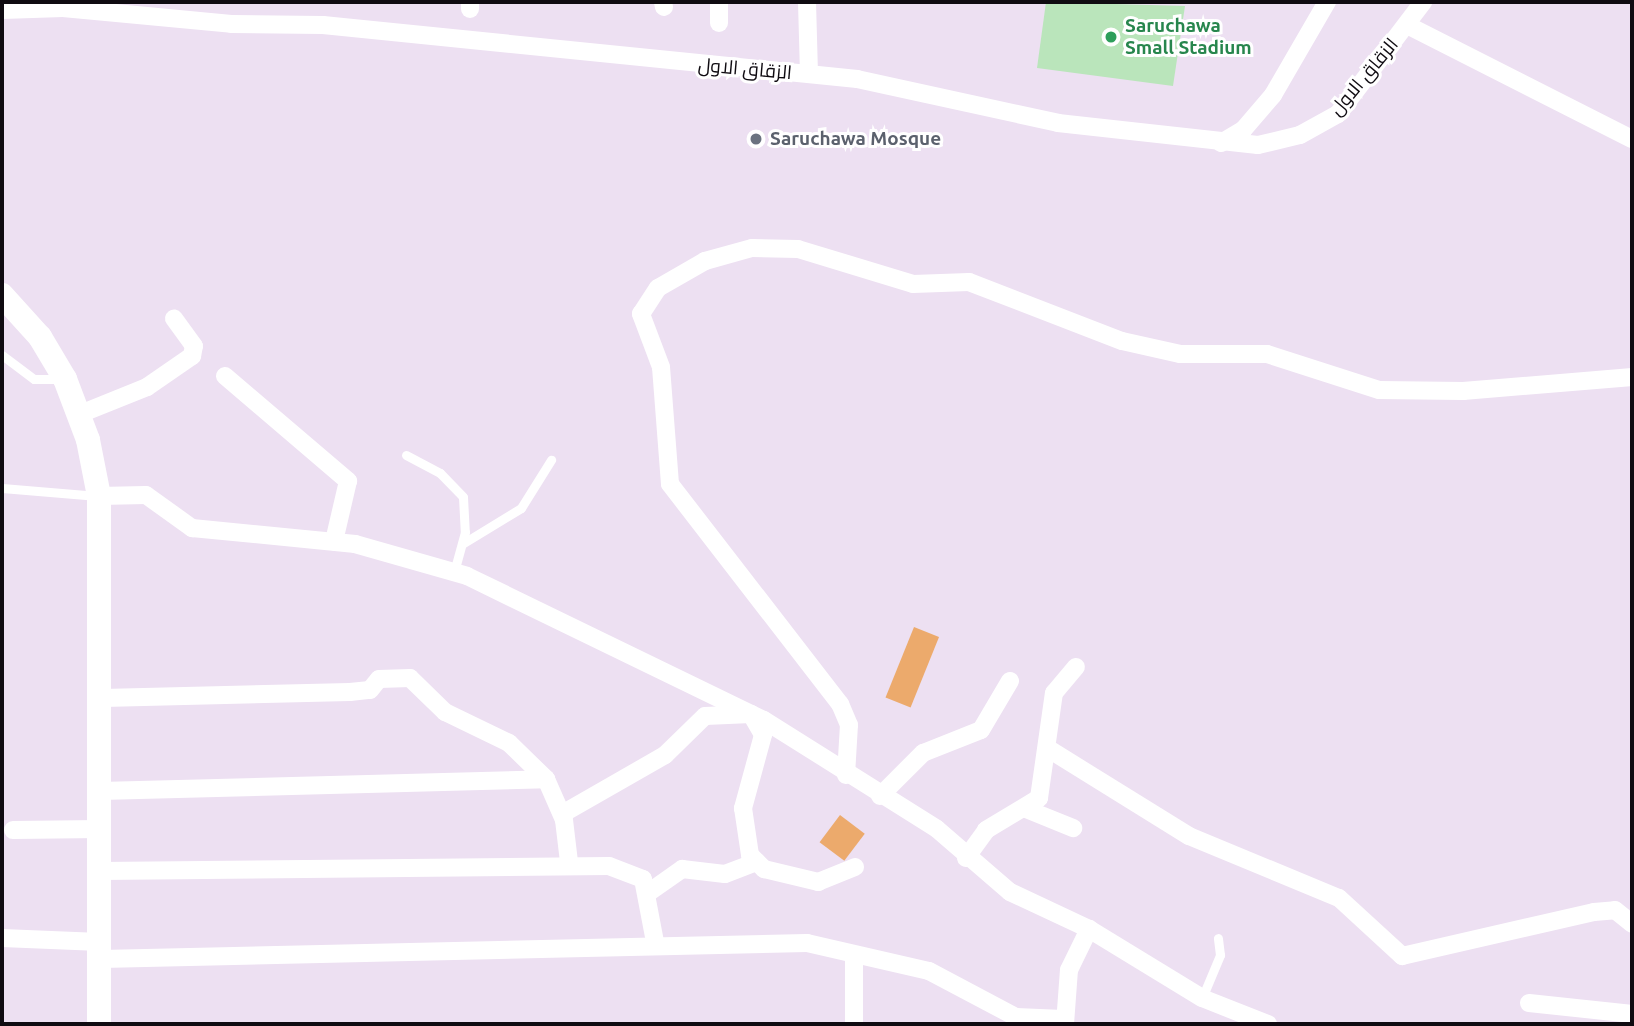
<!DOCTYPE html>
<meta charset="utf-8">
<style>
body{margin:0}
#map{position:relative;width:1634px;height:1026px;overflow:hidden;background:#ede0f2;font-family:Ubuntu,Cairo,sans-serif}
div>[style]{position:absolute}
[style*='--x']{left:calc(var(--x)*1px);top:calc(var(--y)*1px);width:calc(var(--w)*1px);rotate:calc(var(--a)*1deg)}
.green>*{inset:0;background:#bae5bb}
.building>*{inset:0;background:#ecaa6c;transform-origin:0 0}
.lane>*{height:9px;margin:-4.5px;padding:0 4.5px;transform-origin:4.5px;border-radius:4.5px;background:#fff}
.street>*{height:18px;margin:-9px;padding:0 9px;transform-origin:9px;border-radius:9px;background:#fff}
.secondary>*{height:24px;margin:-12px;padding:0 12px;transform-origin:12px;border-radius:12px;background:#fff}
.dots>*{width:19px;height:19px;translate:-50% -50%;box-sizing:border-box;border:4px solid #fff;border-radius:50%}
span{translate:-50% -50%;white-space:nowrap;text-align:center;line-height:1.15;-webkit-text-stroke:6px #fff;paint-order:stroke}
.leisure-label{font-size:19px;color:#27864d;font-weight:700}
.left{translate:0 -50%;text-align:left}
.street-label{font-size:19px;color:#0f0b11}
.worship-label{font-size:19px;color:#5b616d;font-weight:700}
.frame{position:absolute;inset:0;border:4px solid #0f0b11;pointer-events:none}
</style>
<div id="map">
<div class="green">
<div style="clip-path:polygon(1046px 2px,1185px 6px,1173px 86px,1037px 68px)"></div>
</div>
<div class="building">
<div style="left:914px;top:627px;width:27px;height:76px;rotate:22deg"></div>
<div style="left:840px;top:815px;width:31px;height:34px;rotate:37deg"></div>
</div>
<div class="lane">
<div style="--x:2;--y:355;--w:40;--a:37"></div>
<div style="--x:34;--y:379;--w:26;--a:0"></div>
<div style="--x:406;--y:455;--w:38;--a:28"></div>
<div style="--x:440;--y:473;--w:33;--a:46"></div>
<div style="--x:463;--y:497;--w:35;--a:87"></div>
<div style="--x:465;--y:532;--w:41;--a:105.4"></div>
<div style="--x:2;--y:488;--w:96;--a:4.8"></div>
<div style="--x:462;--y:544;--w:69;--a:-31.4"></div>
<div style="--x:521;--y:508;--w:57;--a:-58"></div>
<div style="--x:1202;--y:998;--w:47;--a:-67.3"></div>
<div style="--x:1220;--y:955;--w:17;--a:-97"></div>
</div>
<div class="street">
<div style="--x:470;--y:2;--w:7;--a:90"></div>
<div style="--x:663;--y:2;--w:5;--a:79"></div>
<div style="--x:719;--y:2;--w:21;--a:90"></div>
<div style="--x:807;--y:2;--w:72;--a:88.4"></div>
<div style="--x:2;--y:10;--w:61;--a:-1.9"></div>
<div style="--x:63;--y:8;--w:169;--a:5.4"></div>
<div style="--x:231;--y:24;--w:92;--a:0.6"></div>
<div style="--x:323;--y:25;--w:537;--a:5.77"></div>
<div style="--x:857;--y:79;--w:206;--a:12.3"></div>
<div style="--x:1058;--y:123;--w:201;--a:6.3"></div>
<div style="--x:1258;--y:145;--w:43;--a:-13.4"></div>
<div style="--x:1300;--y:135;--w:43;--a:-28.9"></div>
<div style="--x:1338;--y:114;--w:141;--a:-52.8"></div>
<div style="--x:1407;--y:25;--w:252;--a:26.9"></div>
<div style="--x:1221;--y:143;--w:26;--a:-31"></div>
<div style="--x:1243;--y:130;--w:46;--a:-49.4"></div>
<div style="--x:1273;--y:95;--w:108;--a:-59.9"></div>
<div style="--x:225;--y:376;--w:162;--a:40.5"></div>
<div style="--x:348;--y:481;--w:62;--a:103.1"></div>
<div style="--x:80;--y:414;--w:72;--a:-21.9"></div>
<div style="--x:147;--y:387;--w:55;--a:-34.6"></div>
<div style="--x:192;--y:356;--w:10;--a:-79"></div>
<div style="--x:194;--y:346;--w:34;--a:-126"></div>
<div style="--x:99;--y:496;--w:47;--a:-1.2"></div>
<div style="--x:146;--y:495;--w:57;--a:35.7"></div>
<div style="--x:192;--y:528;--w:164;--a:5.6"></div>
<div style="--x:355;--y:544;--w:116;--a:15.9"></div>
<div style="--x:467;--y:576;--w:330;--a:25.9"></div>
<div style="--x:764;--y:720;--w:204;--a:32.2"></div>
<div style="--x:937;--y:829;--w:96;--a:40.8"></div>
<div style="--x:1010;--y:892;--w:87;--a:25.1"></div>
<div style="--x:1089;--y:929;--w:132;--a:31.4"></div>
<div style="--x:1202;--y:998;--w:71;--a:21.5"></div>
<div style="--x:103;--y:698;--w:247;--a:-1.4"></div>
<div style="--x:350;--y:692;--w:20;--a:-6"></div>
<div style="--x:370;--y:690;--w:14;--a:-51"></div>
<div style="--x:379;--y:679;--w:31;--a:-2"></div>
<div style="--x:410;--y:678;--w:49;--a:44.2"></div>
<div style="--x:445;--y:712;--w:71;--a:25.8"></div>
<div style="--x:509;--y:743;--w:52;--a:44.2"></div>
<div style="--x:546;--y:779;--w:45;--a:66.3"></div>
<div style="--x:564;--y:820;--w:42;--a:83.2"></div>
<div style="--x:1047;--y:748;--w:167;--a:31.8"></div>
<div style="--x:1189;--y:836;--w:162;--a:22.5"></div>
<div style="--x:1339;--y:898;--w:86;--a:42.6"></div>
<div style="--x:1402;--y:956;--w:197;--a:-12.9"></div>
<div style="--x:1594;--y:912;--w:21;--a:-5"></div>
<div style="--x:1615;--y:910;--w:22;--a:39"></div>
<div style="--x:846;--y:775;--w:50;--a:-86.6"></div>
<div style="--x:849;--y:725;--w:23;--a:-113"></div>
<div style="--x:840;--y:704;--w:278;--a:-127.7"></div>
<div style="--x:670;--y:484;--w:117;--a:-94.4"></div>
<div style="--x:661;--y:367;--w:57;--a:-110.7"></div>
<div style="--x:641;--y:314;--w:31;--a:-57"></div>
<div style="--x:658;--y:288;--w:54;--a:-29.9"></div>
<div style="--x:705;--y:261;--w:49;--a:-15.5"></div>
<div style="--x:752;--y:248;--w:46;--a:1.2"></div>
<div style="--x:798;--y:249;--w:120;--a:16.9"></div>
<div style="--x:913;--y:284;--w:56;--a:-2"></div>
<div style="--x:969;--y:282;--w:164;--a:21.1"></div>
<div style="--x:1122;--y:341;--w:59;--a:12.6"></div>
<div style="--x:1180;--y:354;--w:87;--a:0"></div>
<div style="--x:1267;--y:354;--w:118;--a:17.8"></div>
<div style="--x:1379;--y:390;--w:84;--a:0.7"></div>
<div style="--x:1463;--y:391;--w:170;--a:-4.7"></div>
<div style="--x:100;--y:791;--w:446;--a:-1.5"></div>
<div style="--x:880;--y:796;--w:61;--a:-45"></div>
<div style="--x:923;--y:753;--w:62;--a:-21.6"></div>
<div style="--x:981;--y:730;--w:57;--a:-59.4"></div>
<div style="--x:1026;--y:809;--w:51;--a:22"></div>
<div style="--x:562;--y:814;--w:119;--a:-29.8"></div>
<div style="--x:665;--y:755;--w:56;--a:-44.3"></div>
<div style="--x:705;--y:716;--w:46;--a:-2.5"></div>
<div style="--x:751;--y:714;--w:24;--a:60"></div>
<div style="--x:763;--y:735;--w:76;--a:105.3"></div>
<div style="--x:743;--y:808;--w:48;--a:81.5"></div>
<div style="--x:750;--y:855;--w:20;--a:45"></div>
<div style="--x:764;--y:869;--w:56;--a:13.5"></div>
<div style="--x:818;--y:882;--w:40;--a:-22"></div>
<div style="--x:13;--y:830;--w:88;--a:-0.7"></div>
<div style="--x:966;--y:858;--w:34;--a:-54"></div>
<div style="--x:986;--y:830;--w:62;--a:-31.1"></div>
<div style="--x:1039;--y:798;--w:106;--a:-81.9"></div>
<div style="--x:1054;--y:693;--w:34;--a:-50"></div>
<div style="--x:100;--y:871;--w:509;--a:-0.56"></div>
<div style="--x:609;--y:866;--w:36;--a:21"></div>
<div style="--x:643;--y:879;--w:64;--a:79.2"></div>
<div style="--x:648;--y:893;--w:42;--a:-35.2"></div>
<div style="--x:682;--y:869;--w:43;--a:6.6"></div>
<div style="--x:725;--y:874;--w:34;--a:-21"></div>
<div style="--x:2;--y:938;--w:98;--a:2.3"></div>
<div style="--x:854;--y:957;--w:67;--a:90"></div>
<div style="--x:101;--y:959;--w:706;--a:-1.3"></div>
<div style="--x:807;--y:943;--w:125;--a:12.9"></div>
<div style="--x:929;--y:971;--w:98;--a:27.9"></div>
<div style="--x:1016;--y:1017;--w:47;--a:2.4"></div>
<div style="--x:1529;--y:1003;--w:104;--a:6.1"></div>
<div style="--x:1065;--y:1024;--w:54;--a:-85.8"></div>
<div style="--x:1069;--y:970;--w:46;--a:-64"></div>
</div>
<div class="secondary">
<div style="--x:2;--y:295;--w:57;--a:47.9"></div>
<div style="--x:40;--y:337;--w:49;--a:59.2"></div>
<div style="--x:65;--y:379;--w:65;--a:69.3"></div>
<div style="--x:88;--y:440;--w:57;--a:78.9"></div>
<div style="--x:99;--y:496;--w:528;--a:90"></div>
</div>
<div class="dots">
<div style="left:1111px;top:37px;background:#2e9e5b"></div>
<div style="left:756px;top:139px;background:#6b7280"></div>
</div>
<div class="leisure-label">
<span class="left" style="left:1125px;top:37px">Saruchawa<br>Small Stadium</span>
</div>
<div class="street-label">
<span style="left:745px;top:69px;rotate:5deg">الزقاق الاول</span>
<span style="left:1364px;top:77px;rotate:-50deg">الزقاق الاول</span>
</div>
<div class="worship-label">
<span class="left" style="left:770px;top:139px">Saruchawa Mosque</span>
</div>
<div class="frame"></div>
</div>
